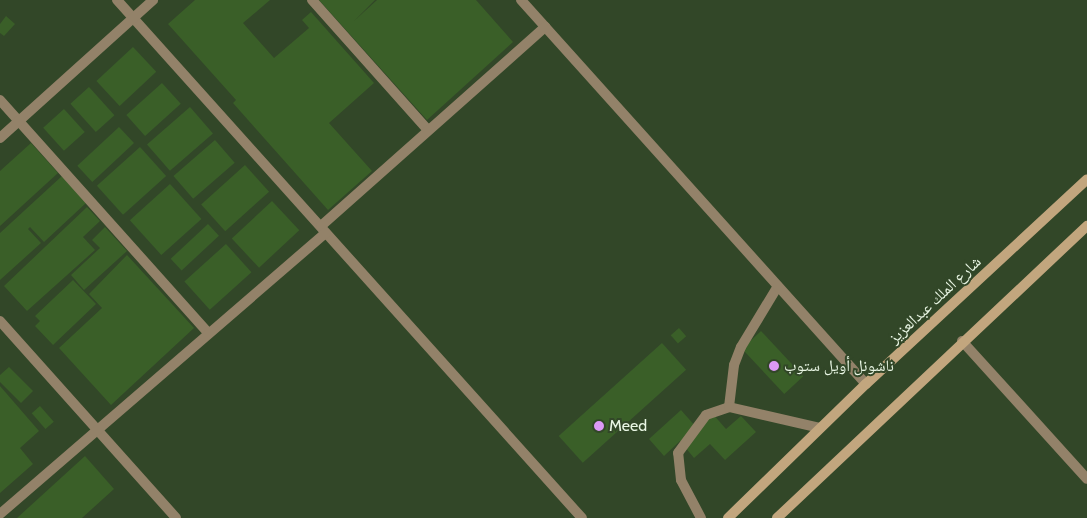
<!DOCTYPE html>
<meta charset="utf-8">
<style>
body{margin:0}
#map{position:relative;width:1087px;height:518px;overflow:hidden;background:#324728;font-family:Cabin,"Noto Naskh Arabic",sans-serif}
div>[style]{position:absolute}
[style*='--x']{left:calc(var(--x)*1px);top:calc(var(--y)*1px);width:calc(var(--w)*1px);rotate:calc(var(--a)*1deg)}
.building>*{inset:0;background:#3a5f28;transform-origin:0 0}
.lane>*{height:10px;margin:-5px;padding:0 5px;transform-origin:5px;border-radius:5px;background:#938269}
.street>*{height:10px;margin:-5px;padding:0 5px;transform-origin:5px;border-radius:5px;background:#938269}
.secondary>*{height:10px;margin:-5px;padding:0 5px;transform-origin:5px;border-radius:5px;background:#c2a67e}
.dots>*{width:14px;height:14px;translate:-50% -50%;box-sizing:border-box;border:2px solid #324728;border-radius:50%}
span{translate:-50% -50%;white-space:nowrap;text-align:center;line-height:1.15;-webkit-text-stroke:4px #324728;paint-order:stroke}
.street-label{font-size:16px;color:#e9f6e4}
.poi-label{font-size:16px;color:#e9f6e4}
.left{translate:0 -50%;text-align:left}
</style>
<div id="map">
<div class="building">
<div style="clip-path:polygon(195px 0,270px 0,243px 23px,274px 58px,309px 28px,302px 20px,311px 12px,374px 83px,329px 123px,372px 171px,328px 210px,233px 103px,236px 100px,168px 24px)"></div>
<div style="clip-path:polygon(319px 0,375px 0,354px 21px,377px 0,476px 0,513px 42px,427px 120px)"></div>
<div style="clip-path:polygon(6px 16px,15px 24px,4px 36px,0 33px,0 24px)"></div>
<div style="left:133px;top:47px;width:34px;height:50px;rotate:47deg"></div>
<div style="left:162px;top:83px;width:28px;height:48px;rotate:48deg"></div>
<div style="left:89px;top:87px;width:38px;height:25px;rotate:48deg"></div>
<div style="left:190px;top:107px;width:35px;height:57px;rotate:49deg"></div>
<div style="left:64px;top:109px;width:31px;height:28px;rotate:48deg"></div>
<div style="left:119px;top:127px;width:22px;height:57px;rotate:47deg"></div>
<div style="left:215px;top:140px;width:30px;height:55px;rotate:49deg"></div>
<div style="clip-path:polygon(31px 143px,58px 173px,0 226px,0 171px)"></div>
<div style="left:140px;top:147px;width:39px;height:58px;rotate:48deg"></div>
<div style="left:245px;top:165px;width:36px;height:59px;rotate:48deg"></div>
<div style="clip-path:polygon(62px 176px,86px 203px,44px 242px,30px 227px,28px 229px,41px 243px,0 280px,0 233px)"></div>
<div style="left:170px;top:184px;width:47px;height:54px;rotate:48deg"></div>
<div style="left:272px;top:201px;width:40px;height:55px;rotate:47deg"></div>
<div style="clip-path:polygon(87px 207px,100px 221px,83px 237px,95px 250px,27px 311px,4px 286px)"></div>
<div style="left:208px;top:224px;width:16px;height:51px;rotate:47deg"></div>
<div style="clip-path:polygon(105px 227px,127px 251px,84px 290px,71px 275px,100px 248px,92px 240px)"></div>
<div style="left:226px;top:244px;width:38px;height:56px;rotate:48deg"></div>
<div style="clip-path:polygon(127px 255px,194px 328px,111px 405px,59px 348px,102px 308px,89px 294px)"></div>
<div style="clip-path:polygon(73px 280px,96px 304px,53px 345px,35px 326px,40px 321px,35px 316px)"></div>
<div style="left:679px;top:328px;width:11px;height:11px;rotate:49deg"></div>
<div style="left:761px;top:331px;width:62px;height:26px;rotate:47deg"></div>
<div style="left:662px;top:343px;width:36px;height:139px;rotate:48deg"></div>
<div style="clip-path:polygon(9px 367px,33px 391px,21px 403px,0 382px,0 375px)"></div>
<div style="clip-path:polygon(0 386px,39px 431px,20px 448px,33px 464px,0 493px)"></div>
<div style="left:40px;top:406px;width:21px;height:11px;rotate:49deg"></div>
<div style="clip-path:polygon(681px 410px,696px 427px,712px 413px,726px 429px,741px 416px,756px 432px,725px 460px,710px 444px,694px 458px,680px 441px,664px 456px,649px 439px)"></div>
<div style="clip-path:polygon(85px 456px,114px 489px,82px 518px,17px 518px)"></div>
</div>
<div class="lane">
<div style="--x:729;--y:407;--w:42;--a:-83.2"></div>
<div style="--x:734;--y:365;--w:19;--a:-69"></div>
<div style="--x:741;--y:347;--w:71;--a:-58.8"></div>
<div style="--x:701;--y:518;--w:43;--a:-117.8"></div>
<div style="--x:681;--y:480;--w:27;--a:-96"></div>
<div style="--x:678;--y:453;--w:47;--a:-53.6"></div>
<div style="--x:706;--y:415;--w:24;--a:-19"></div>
<div style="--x:729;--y:407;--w:93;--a:13"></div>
</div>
<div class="street">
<div style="--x:117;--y:0;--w:696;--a:48.09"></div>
<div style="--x:312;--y:0;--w:174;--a:48.3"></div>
<div style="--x:521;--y:0;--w:516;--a:48.06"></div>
<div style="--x:0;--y:100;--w:312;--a:48.2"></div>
<div style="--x:0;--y:138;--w:206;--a:-42"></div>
<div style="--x:321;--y:226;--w:300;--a:-41.6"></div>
<div style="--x:0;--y:321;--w:264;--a:48.2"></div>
<div style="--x:962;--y:341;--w:186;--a:47.8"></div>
<div style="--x:0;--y:514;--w:430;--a:-40.8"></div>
</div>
<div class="secondary">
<div style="--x:728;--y:518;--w:192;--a:-44.2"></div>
<div style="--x:866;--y:384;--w:301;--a:-42.8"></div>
<div style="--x:777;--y:518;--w:426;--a:-43.3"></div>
</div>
<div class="dots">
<div style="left:774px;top:366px;background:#dc99f5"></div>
<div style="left:599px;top:426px;background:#dc99f5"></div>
</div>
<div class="street-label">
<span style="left:935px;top:300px;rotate:-43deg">شارع الملك عبدالعزيز</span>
</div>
<div class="poi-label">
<span class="left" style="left:784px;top:366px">ناشونل أويل ستوب</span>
<span class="left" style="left:609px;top:426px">Meed</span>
</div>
</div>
